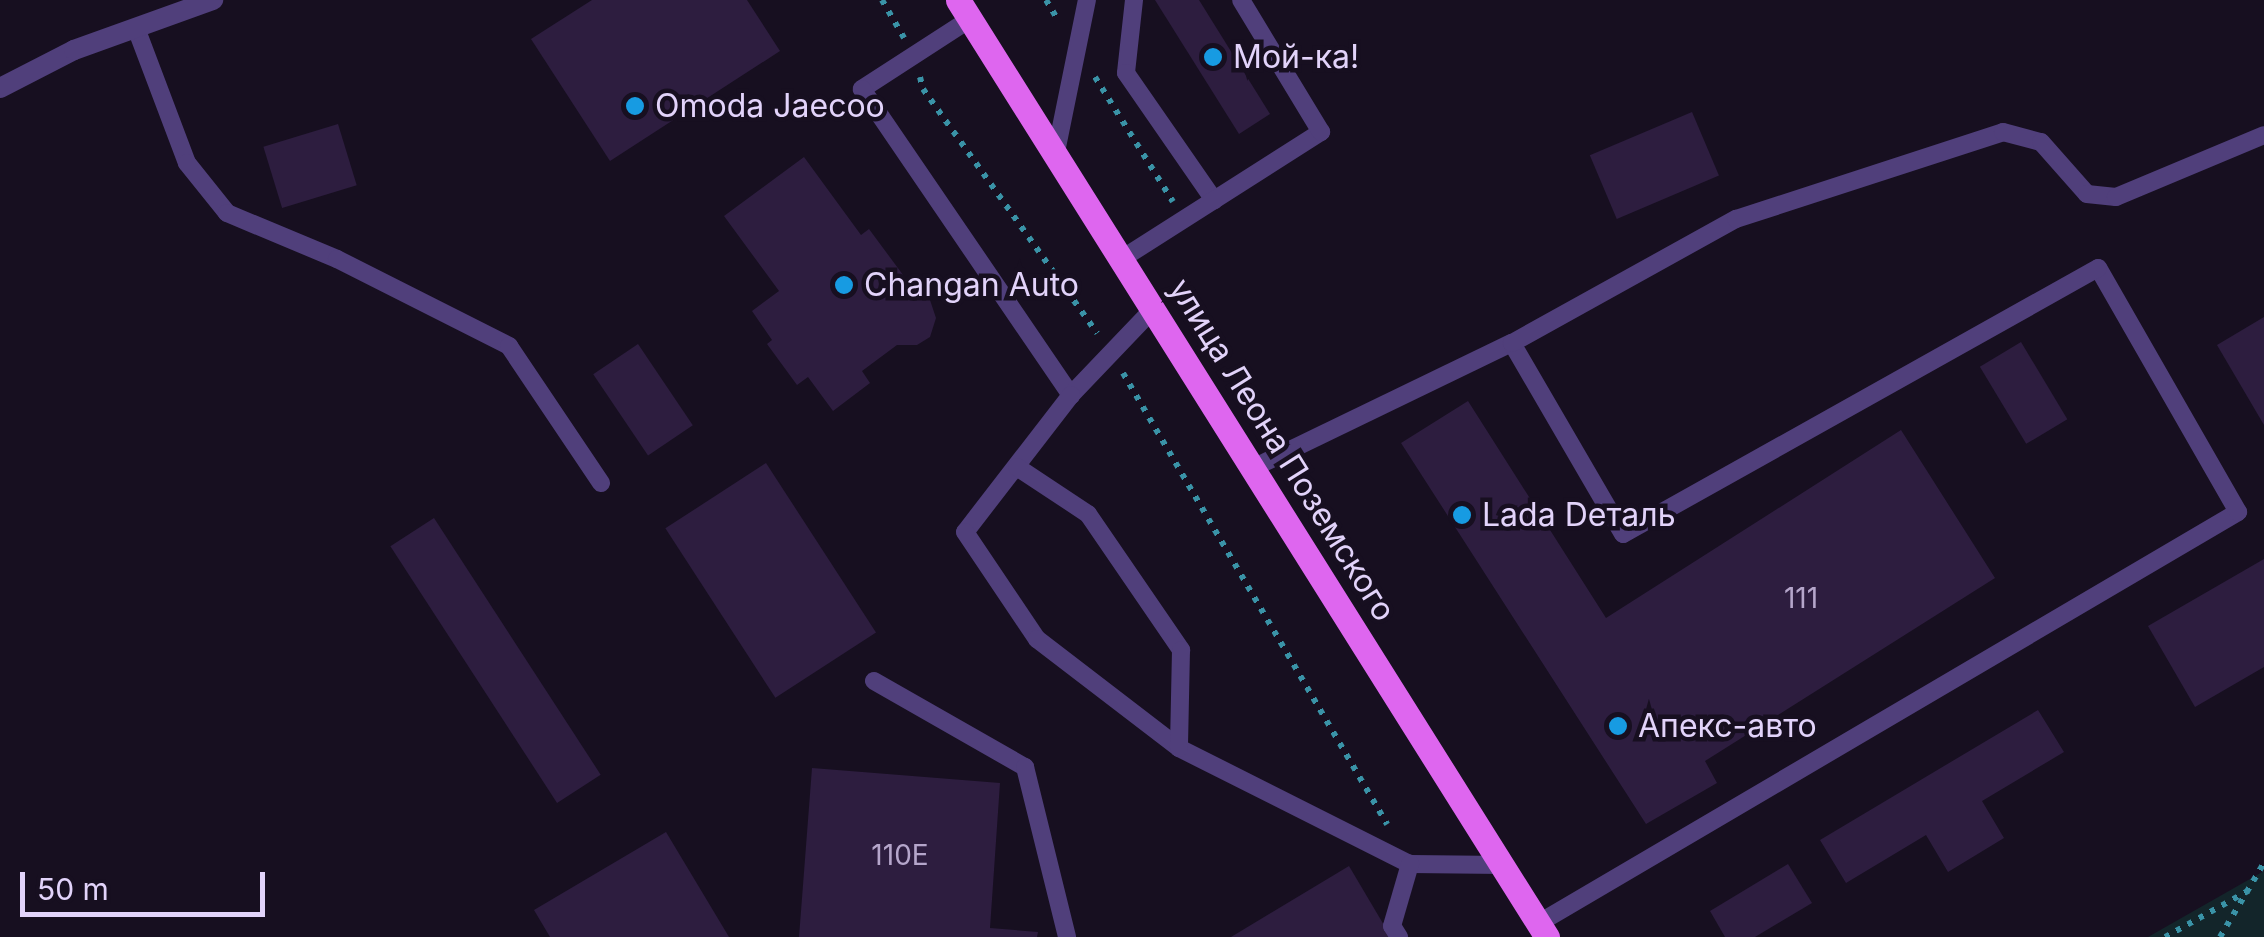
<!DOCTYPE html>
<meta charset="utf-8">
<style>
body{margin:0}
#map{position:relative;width:2264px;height:937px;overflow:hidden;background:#170f20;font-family:Inter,sans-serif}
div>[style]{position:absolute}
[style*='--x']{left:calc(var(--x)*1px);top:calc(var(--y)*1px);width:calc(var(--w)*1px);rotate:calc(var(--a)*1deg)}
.green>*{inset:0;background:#13252a}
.building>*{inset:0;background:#2d1d3f;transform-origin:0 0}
.path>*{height:6px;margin-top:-3px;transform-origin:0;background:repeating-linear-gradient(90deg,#3a93a7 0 5px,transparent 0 13px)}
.lane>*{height:18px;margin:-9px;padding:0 9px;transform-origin:9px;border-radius:9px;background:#503f7b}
.street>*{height:20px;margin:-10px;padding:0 10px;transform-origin:10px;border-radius:10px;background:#503f7b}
.primary>*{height:25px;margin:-12.5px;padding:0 12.5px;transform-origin:12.5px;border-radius:12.5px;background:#de66ef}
.dots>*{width:28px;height:28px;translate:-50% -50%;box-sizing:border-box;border:5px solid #170f20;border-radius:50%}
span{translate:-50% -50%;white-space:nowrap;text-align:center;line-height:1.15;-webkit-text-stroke:9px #170f20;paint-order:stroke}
.number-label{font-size:28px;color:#b5a6cb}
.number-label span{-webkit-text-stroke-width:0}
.poi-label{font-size:32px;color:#e2d3fa}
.left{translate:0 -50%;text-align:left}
.street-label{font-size:32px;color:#e2d3fa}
.scale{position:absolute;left:20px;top:872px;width:245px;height:45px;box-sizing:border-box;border:5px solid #e2d3fa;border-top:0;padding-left:12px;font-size:30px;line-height:35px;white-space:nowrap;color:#e2d3fa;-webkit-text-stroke:8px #170f20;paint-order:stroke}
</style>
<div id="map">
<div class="green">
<div style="clip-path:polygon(2264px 871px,2264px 937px,2148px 937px)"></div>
</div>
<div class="building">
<div style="clip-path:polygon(592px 0,747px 0,780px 51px,610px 161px,531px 39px)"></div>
<div style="clip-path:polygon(1155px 0,1199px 0,1270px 114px,1239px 134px)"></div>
<div style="left:1692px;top:112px;width:69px;height:111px;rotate:67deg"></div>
<div style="left:338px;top:124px;width:64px;height:78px;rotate:73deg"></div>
<div style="clip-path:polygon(804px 157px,861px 235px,869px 229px,909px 283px,929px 297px,936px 318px,930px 337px,917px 345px,897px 345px,862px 371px,870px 383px,833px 411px,808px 377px,797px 385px,767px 344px,772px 340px,752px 311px,779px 291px,724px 216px)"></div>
<div style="clip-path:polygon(2264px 317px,2264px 425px,2217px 345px)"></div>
<div style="left:2021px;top:342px;width:90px;height:48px;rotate:59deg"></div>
<div style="left:638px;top:344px;width:98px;height:54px;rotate:56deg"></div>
<div style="clip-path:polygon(1468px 401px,1606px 618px,1901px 430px,1995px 578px,1705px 761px,1717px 783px,1646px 824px,1401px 443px)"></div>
<div style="left:766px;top:463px;width:202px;height:120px;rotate:57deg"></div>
<div style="left:434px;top:518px;width:306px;height:52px;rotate:57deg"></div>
<div style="clip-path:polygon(2264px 559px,2264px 667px,2195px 707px,2148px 626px)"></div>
<div style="clip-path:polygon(2038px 710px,2064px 752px,1982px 801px,2004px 838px,1948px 872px,1926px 835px,1846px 883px,1820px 840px)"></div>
<div style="clip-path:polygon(812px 768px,1000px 783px,990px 928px,1038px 932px,1037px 937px,799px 937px)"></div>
<div style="clip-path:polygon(666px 832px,729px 937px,550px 937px,534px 910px)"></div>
<div style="clip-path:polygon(1788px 864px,1812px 903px,1755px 937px,1725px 937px,1710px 911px)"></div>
<div style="clip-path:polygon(1349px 866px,1391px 937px,1231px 937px)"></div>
</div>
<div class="path">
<div style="--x:882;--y:0;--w:44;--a:59.9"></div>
<div style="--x:1046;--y:0;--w:23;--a:59"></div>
<div style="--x:920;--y:77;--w:12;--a:76"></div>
<div style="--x:923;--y:89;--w:300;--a:54.5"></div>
<div style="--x:1095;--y:77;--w:147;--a:58"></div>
<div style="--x:1123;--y:373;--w:523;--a:59.66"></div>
<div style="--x:2165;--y:937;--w:95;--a:-29"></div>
<div style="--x:2220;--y:937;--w:86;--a:-59.3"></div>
</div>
<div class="lane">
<div style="--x:1134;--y:0;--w:73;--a:96.3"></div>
<div style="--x:1126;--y:73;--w:155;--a:55.3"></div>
<div style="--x:970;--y:19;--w:129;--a:147.1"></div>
<div style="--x:862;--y:89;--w:371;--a:55.7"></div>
<div style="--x:136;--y:28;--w:144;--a:69.3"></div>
<div style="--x:187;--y:163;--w:64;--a:51.3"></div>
<div style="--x:227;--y:213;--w:119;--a:22.7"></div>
<div style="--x:337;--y:259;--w:193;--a:26.8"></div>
<div style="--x:509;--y:346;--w:165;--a:56.1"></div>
<div style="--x:1056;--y:152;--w:155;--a:-78.5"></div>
<div style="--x:1123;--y:258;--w:235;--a:-32.5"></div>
<div style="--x:1321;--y:132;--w:154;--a:-121.2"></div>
<div style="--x:1155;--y:307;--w:122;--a:133.7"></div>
<div style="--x:1071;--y:395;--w:173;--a:127.7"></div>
<div style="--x:965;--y:532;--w:129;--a:56.1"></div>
<div style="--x:1037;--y:639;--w:179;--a:37.5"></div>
<div style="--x:1179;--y:748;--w:258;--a:26.7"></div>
<div style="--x:1410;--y:864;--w:94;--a:0.6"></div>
<div style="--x:1017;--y:467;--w:85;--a:33.5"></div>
<div style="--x:1088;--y:514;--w:165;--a:55.6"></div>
<div style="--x:1181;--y:650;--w:98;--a:91.2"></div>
<div style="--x:1255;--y:467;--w:285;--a:-25.8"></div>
<div style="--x:874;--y:681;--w:174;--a:29.7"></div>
<div style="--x:1025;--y:767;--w:175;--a:76.1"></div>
<div style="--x:1539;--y:923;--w:811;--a:-30.45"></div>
<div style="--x:2238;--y:512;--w:281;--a:-119.8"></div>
<div style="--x:2098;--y:268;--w:544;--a:150.75"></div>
<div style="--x:1623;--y:534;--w:221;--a:-120.2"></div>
<div style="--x:1512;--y:343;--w:256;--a:-29"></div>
<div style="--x:1736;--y:219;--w:281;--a:-18"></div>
<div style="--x:2003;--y:132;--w:39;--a:15"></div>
<div style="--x:2041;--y:142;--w:69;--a:48.5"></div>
<div style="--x:2087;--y:194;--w:29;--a:6"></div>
<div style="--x:2116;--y:197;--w:160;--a:-22.7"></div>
<div style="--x:1399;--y:937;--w:13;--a:-122"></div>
<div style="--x:1392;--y:926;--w:65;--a:-73.8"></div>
</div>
<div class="street">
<div style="--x:0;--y:88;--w:83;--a:-27.2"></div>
<div style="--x:74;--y:50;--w:148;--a:-19.8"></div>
</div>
<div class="primary">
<div style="--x:958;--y:0;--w:1107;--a:57.85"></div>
</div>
<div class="dots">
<div style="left:1213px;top:57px;background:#179be2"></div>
<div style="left:635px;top:106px;background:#179be2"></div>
<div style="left:844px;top:285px;background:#179be2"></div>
<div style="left:1462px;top:515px;background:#179be2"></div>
<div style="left:1618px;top:726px;background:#179be2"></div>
</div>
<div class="number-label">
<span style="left:1801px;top:598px">111</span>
<span style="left:900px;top:855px">110Е</span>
</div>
<div class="poi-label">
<span class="left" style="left:1233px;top:57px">Мой-ка!</span>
<span class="left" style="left:655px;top:106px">Omoda Jaecoo</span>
<span class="left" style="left:864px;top:285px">Changan Auto</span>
<span class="left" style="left:1482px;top:515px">Lada Dеталь</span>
<span class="left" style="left:1638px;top:726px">Апекс-авто</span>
</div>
<div class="street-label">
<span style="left:1282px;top:450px;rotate:58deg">улица Леона Поземского</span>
</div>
<div class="scale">50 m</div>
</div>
